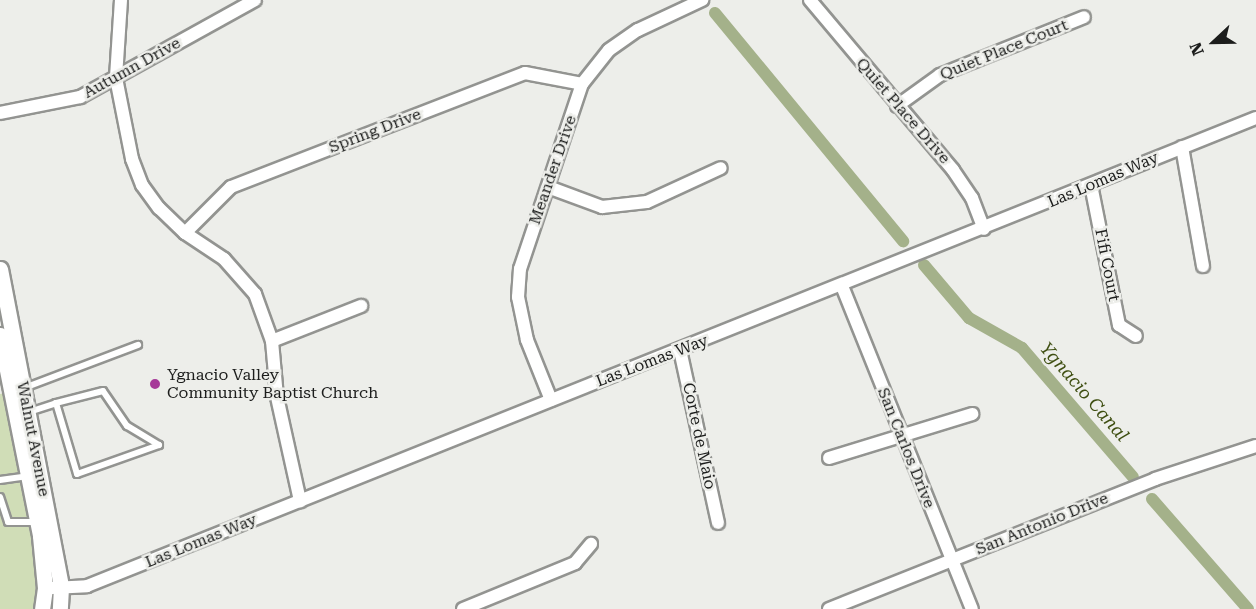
<!DOCTYPE html>
<style>
body{margin:0}
#map{position:relative;width:1256px;height:609px;overflow:hidden;background:#edeeea;font-family:"Roboto Serif",serif}
div>[style]{position:absolute}
[style*='--x']{left:calc(var(--x)*1px);top:calc(var(--y)*1px);width:calc(var(--w)*1px);rotate:calc(var(--a)*1deg)}
.green>*{inset:0;background:#d0ddb7}
.canal>*{height:12px;margin:-6px;padding:0 6px;transform-origin:6px;border-radius:6px;background:#a4b18a}
.roads{filter:drop-shadow(2px 0 #939491) drop-shadow(-2px 0 #939491) drop-shadow(0 2px #939491) drop-shadow(0 -2px #939491)}
.service>*{height:6px;margin:-3px;padding:0 3px;transform-origin:3px;border-radius:3px;background:#fff}
.minor>*{height:12px;margin:-6px;padding:0 6px;transform-origin:6px;border-radius:6px;background:#fff}
.tertiary>*{height:15px;margin:-7.5px;padding:0 7.5px;transform-origin:7.5px;border-radius:7.5px;background:#fff}
.dots>*{width:16px;height:16px;translate:-50% -50%;box-sizing:border-box;border:3px solid #edeeea;border-radius:50%}
span{translate:-50% -50%;white-space:nowrap;text-align:center;line-height:1.15;-webkit-text-stroke:5px #edeeea;paint-order:stroke}
.street-label{font-size:16px;color:#1c1d1c}
.poi-label{font-size:16px;color:#1c1d1c}
.left{translate:0 -50%;text-align:left}
.water-label{font-size:18px;color:#3f4f12;font-style:italic}
.north{position:absolute;left:1184px;top:12px;width:60px;height:60px;-webkit-text-stroke:4px #edeeea;paint-order:stroke;rotate:248deg;font-size:16px;font-weight:700;line-height:24px;text-align:center;color:#1c1d1c}
.north::after{content:'';display:block;margin:auto;width:21px;height:27px;background:#1c1d1c;clip-path:polygon(50% 0,100% 100%,50% 72%,0 100%)}
</style>
<div id="map">
<div class="green">
<div style="clip-path:polygon(12px 391px,28px 471px,40px 609px,0 609px,0 394px)"></div>
</div>
<div class="canal">
<div style="--x:715;--y:13;--w:296;--a:50.5"></div>
<div style="--x:924;--y:265;--w:70;--a:49.7"></div>
<div style="--x:969;--y:318;--w:61;--a:29.5"></div>
<div style="--x:1022;--y:348;--w:170;--a:49.3"></div>
<div style="--x:1152;--y:499;--w:146;--a:48.9"></div>
</div>
<div class="roads">
<div class="service">
<div style="--x:24;--y:388;--w:122;--a:-20.7"></div>
<div style="--x:29;--y:412;--w:28;--a:-18"></div>
<div style="--x:56;--y:403;--w:74;--a:73.5"></div>
<div style="--x:77;--y:474;--w:87;--a:-19.5"></div>
<div style="--x:159;--y:445;--w:37;--a:-149"></div>
<div style="--x:127;--y:426;--w:42;--a:-124.4"></div>
<div style="--x:103;--y:391;--w:49;--a:165.7"></div>
<div style="--x:0;--y:480;--w:28;--a:-8"></div>
<div style="--x:0;--y:497;--w:26;--a:72"></div>
<div style="--x:8;--y:522;--w:29;--a:0"></div>
</div>
<div class="minor">
<div style="--x:121;--y:0;--w:78;--a:93.7"></div>
<div style="--x:116;--y:78;--w:83;--a:78.8"></div>
<div style="--x:132;--y:159;--w:28;--a:69"></div>
<div style="--x:142;--y:185;--w:29;--a:54"></div>
<div style="--x:159;--y:208;--w:36;--a:44"></div>
<div style="--x:185;--y:233;--w:47;--a:33.7"></div>
<div style="--x:224;--y:259;--w:47;--a:48.5"></div>
<div style="--x:255;--y:294;--w:50;--a:70.1"></div>
<div style="--x:272;--y:341;--w:56;--a:84.9"></div>
<div style="--x:277;--y:397;--w:107;--a:77.5"></div>
<div style="--x:810;--y:0;--w:222;--a:49.9"></div>
<div style="--x:953;--y:170;--w:34;--a:56"></div>
<div style="--x:972;--y:198;--w:33;--a:69"></div>
<div style="--x:897;--y:106;--w:53;--a:-35.8"></div>
<div style="--x:940;--y:75;--w:155;--a:-21.9"></div>
<div style="--x:0;--y:113;--w:82;--a:-11.3"></div>
<div style="--x:80;--y:97;--w:200;--a:-29"></div>
<div style="--x:1182;--y:147;--w:121;--a:80"></div>
<div style="--x:1091;--y:185;--w:143;--a:78.7"></div>
<div style="--x:1119;--y:325;--w:20;--a:33"></div>
<div style="--x:548;--y:187;--w:58;--a:20.3"></div>
<div style="--x:602;--y:207;--w:45;--a:-6.3"></div>
<div style="--x:647;--y:202;--w:81;--a:-24.7"></div>
<div style="--x:185;--y:233;--w:65;--a:-45"></div>
<div style="--x:231;--y:187;--w:315;--a:-21.2"></div>
<div style="--x:525;--y:73;--w:58;--a:10.9"></div>
<div style="--x:842;--y:286;--w:348;--a:68.1"></div>
<div style="--x:272;--y:341;--w:96;--a:-21.5"></div>
<div style="--x:680;--y:350;--w:177;--a:77.6"></div>
<div style="--x:551;--y:400;--w:65;--a:-111.8"></div>
<div style="--x:527;--y:340;--w:44;--a:-101.8"></div>
<div style="--x:518;--y:297;--w:28;--a:-86"></div>
<div style="--x:520;--y:269;--w:195;--a:-71.5"></div>
<div style="--x:582;--y:84;--w:43;--a:-51.5"></div>
<div style="--x:609;--y:50;--w:35;--a:-35"></div>
<div style="--x:638;--y:30;--w:71;--a:-25.1"></div>
<div style="--x:829;--y:458;--w:150;--a:-17.1"></div>
<div style="--x:52;--y:588;--w:35;--a:-3"></div>
<div style="--x:87;--y:586;--w:1259;--a:-21.82"></div>
<div style="--x:463;--y:609;--w:121;--a:-22.3"></div>
<div style="--x:575;--y:563;--w:25;--a:-50"></div>
<div style="--x:829;--y:609;--w:351;--a:-21.7"></div>
<div style="--x:1155;--y:479;--w:106;--a:-18.1"></div>
</div>
<div class="tertiary">
<div style="--x:0;--y:269;--w:324;--a:79.1"></div>
<div style="--x:61;--y:587;--w:22;--a:93"></div>
<div style="--x:0;--y:335;--w:205;--a:78.7"></div>
<div style="--x:40;--y:536;--w:52;--a:84.5"></div>
<div style="--x:45;--y:588;--w:21;--a:98"></div>
</div>
</div>
<div class="dots">
<div style="left:155px;top:384px;background:#a63998"></div>
</div>
<div class="street-label">
<span style="left:1004px;top:50px;rotate:-22deg">Quiet Place Court</span>
<span style="left:132px;top:68px;rotate:-29deg">Autumn Drive</span>
<span style="left:903px;top:111px;rotate:49deg">Quiet Place Drive</span>
<span style="left:375px;top:131px;rotate:-21deg">Spring Drive</span>
<span style="left:553px;top:170px;rotate:-71deg">Meander Drive</span>
<span style="left:1103px;top:180px;rotate:-23deg">Las Lomas Way</span>
<span style="left:1107px;top:265px;rotate:79deg">Fifi Court</span>
<span style="left:652px;top:361px;rotate:-21deg">Las Lomas Way</span>
<span style="left:699px;top:436px;rotate:78deg">Corte de Maio</span>
<span style="left:33px;top:439px;rotate:79deg">Walnut Avenue</span>
<span style="left:906px;top:448px;rotate:68deg">San Carlos Drive</span>
<span style="left:1042px;top:524px;rotate:-22deg">San Antonio Drive</span>
<span style="left:201px;top:541px;rotate:-22deg">Las Lomas Way</span>
</div>
<div class="poi-label">
<span class="left" style="left:167px;top:384px">Ygnacio Valley<br>Community Baptist Church</span>
</div>
<div class="water-label">
<span style="left:1084px;top:392px;rotate:49deg">Ygnacio Canal</span>
</div>
<div class="north">N</div>
</div>
